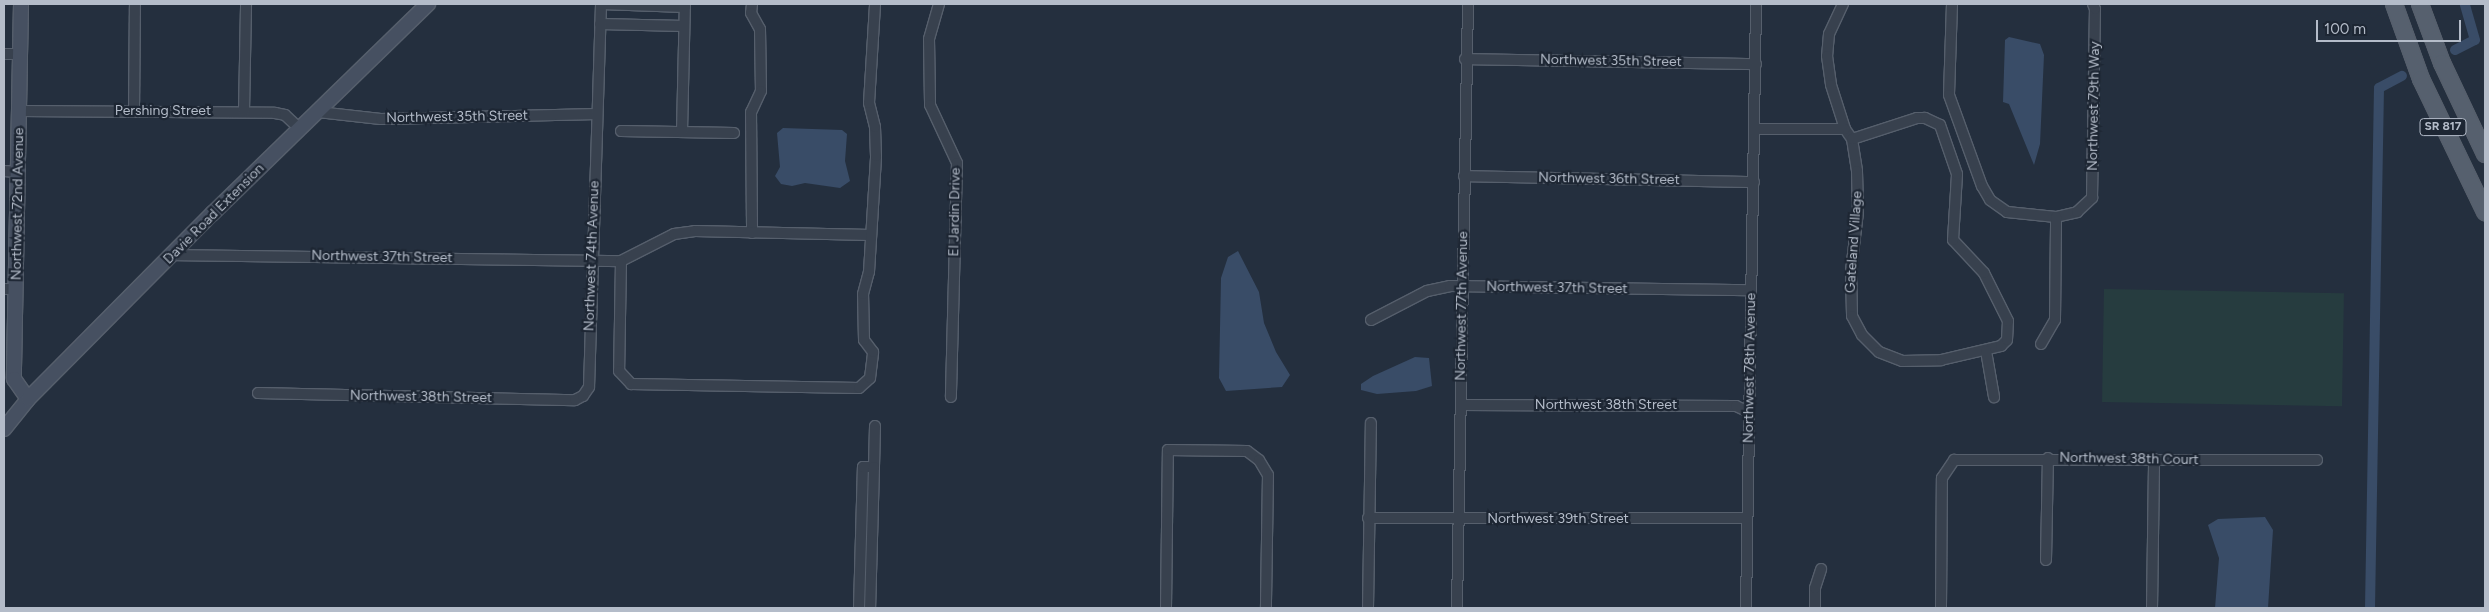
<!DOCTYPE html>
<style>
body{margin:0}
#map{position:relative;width:2489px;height:612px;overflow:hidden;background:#242f3e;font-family:Figtree,sans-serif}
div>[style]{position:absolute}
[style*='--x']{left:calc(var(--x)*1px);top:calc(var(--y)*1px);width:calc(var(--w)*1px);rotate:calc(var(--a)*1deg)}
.green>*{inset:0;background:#263c3f;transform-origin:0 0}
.water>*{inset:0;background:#394c67}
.canal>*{height:10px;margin:-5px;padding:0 5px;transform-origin:5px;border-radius:5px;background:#394c67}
.roads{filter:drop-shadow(1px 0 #565f6c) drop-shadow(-1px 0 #565f6c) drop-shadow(0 1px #565f6c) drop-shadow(0 -1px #565f6c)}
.street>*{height:10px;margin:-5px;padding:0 5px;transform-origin:5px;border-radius:5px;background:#38414e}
.secondary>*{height:14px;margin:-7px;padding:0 7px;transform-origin:7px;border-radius:7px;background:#465061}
.primary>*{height:16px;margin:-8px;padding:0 8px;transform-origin:8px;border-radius:8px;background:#56606e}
span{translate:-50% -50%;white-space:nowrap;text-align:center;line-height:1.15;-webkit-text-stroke:4.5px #1d2633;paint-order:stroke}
.shield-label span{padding:1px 4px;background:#1d2633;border:1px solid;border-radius:4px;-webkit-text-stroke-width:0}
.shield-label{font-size:12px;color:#b4bcc9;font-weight:700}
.street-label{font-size:14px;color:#b4bcc9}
.frame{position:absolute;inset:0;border:5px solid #b4bcc9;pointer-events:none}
.scale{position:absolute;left:2316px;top:20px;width:145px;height:22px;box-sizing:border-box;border:2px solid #b4bcc9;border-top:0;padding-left:6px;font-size:15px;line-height:18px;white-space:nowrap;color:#b4bcc9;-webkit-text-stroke:4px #1d2633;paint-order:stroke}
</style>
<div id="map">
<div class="green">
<div style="left:2104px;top:289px;width:240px;height:113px;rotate:1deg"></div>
</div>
<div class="water">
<div style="clip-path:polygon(2009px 37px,2040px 44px,2044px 55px,2040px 144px,2034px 165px,2009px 104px,2003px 102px,2005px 40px)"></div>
<div style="clip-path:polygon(783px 128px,842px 130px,847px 134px,845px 161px,850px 181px,840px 188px,805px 183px,792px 186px,781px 184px,775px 176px,780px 167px,777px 133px)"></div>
<div style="clip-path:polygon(1238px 251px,1259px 292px,1264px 323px,1276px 352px,1290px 375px,1282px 387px,1226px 391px,1219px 378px,1221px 278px,1228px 257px)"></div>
<div style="clip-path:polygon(1415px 357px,1429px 358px,1432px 386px,1416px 391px,1377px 394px,1361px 390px,1361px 384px,1373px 376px)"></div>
<div style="clip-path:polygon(2265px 517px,2273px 530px,2268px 608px,2215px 608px,2219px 558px,2208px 525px,2218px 519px)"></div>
</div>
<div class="canal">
<div style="--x:2455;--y:50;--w:22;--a:-27"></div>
<div style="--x:2475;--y:40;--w:37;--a:-106"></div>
<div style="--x:2370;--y:608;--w:520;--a:-89.01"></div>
<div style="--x:2379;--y:88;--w:26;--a:-28"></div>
</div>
<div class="roads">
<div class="street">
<div style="--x:601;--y:4;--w:84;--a:2"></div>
<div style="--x:752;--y:4;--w:9;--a:96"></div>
<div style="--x:751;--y:13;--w:18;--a:61"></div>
<div style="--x:760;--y:29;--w:62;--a:89.1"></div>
<div style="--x:761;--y:91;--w:23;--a:115"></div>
<div style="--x:751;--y:112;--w:121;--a:89.5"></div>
<div style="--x:939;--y:4;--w:36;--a:106"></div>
<div style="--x:929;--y:39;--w:66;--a:89.1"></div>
<div style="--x:930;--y:105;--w:64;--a:65"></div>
<div style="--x:957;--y:163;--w:234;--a:91.5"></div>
<div style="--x:1843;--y:4;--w:33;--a:115"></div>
<div style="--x:1829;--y:34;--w:22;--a:95"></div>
<div style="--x:1827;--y:56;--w:29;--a:82"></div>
<div style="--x:1831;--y:85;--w:46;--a:72.3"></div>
<div style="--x:1845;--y:129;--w:12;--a:55"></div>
<div style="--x:1852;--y:139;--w:32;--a:81"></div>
<div style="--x:1857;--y:171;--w:41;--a:88.6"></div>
<div style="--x:1858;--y:212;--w:59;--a:96.8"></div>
<div style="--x:1851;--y:271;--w:45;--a:88.7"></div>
<div style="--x:1852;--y:316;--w:21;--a:62"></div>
<div style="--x:1862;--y:335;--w:24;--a:45"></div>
<div style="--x:1879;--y:352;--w:25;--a:21"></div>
<div style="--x:1902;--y:361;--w:39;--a:-1"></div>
<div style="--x:1941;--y:360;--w:62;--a:-13.1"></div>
<div style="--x:2001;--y:346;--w:8;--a:-45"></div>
<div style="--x:2007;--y:340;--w:19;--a:-87"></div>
<div style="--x:2008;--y:321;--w:54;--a:-116.6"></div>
<div style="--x:1984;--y:273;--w:45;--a:-133.2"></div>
<div style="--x:1953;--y:240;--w:66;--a:-86.5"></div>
<div style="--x:1957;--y:174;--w:52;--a:-109.1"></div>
<div style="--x:1940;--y:125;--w:17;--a:-155"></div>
<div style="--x:1925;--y:118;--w:8;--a:180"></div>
<div style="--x:1917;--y:118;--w:68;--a:162.1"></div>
<div style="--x:1952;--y:4;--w:91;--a:91.9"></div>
<div style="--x:1949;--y:95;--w:97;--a:70.1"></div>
<div style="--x:1982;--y:186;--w:16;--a:60"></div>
<div style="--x:1990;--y:200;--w:21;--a:35"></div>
<div style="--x:2007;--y:212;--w:49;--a:5.8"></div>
<div style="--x:2056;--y:217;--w:22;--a:-13"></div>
<div style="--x:2077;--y:212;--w:21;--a:-43"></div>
<div style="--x:2092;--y:198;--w:189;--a:-89.1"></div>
<div style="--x:2095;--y:9;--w:5;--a:-112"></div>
<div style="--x:600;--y:24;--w:84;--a:1.4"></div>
<div style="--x:4;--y:54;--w:17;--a:0"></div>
<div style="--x:1465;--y:59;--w:291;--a:1"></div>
<div style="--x:20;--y:111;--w:255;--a:0.4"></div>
<div style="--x:275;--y:113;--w:10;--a:11"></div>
<div style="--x:285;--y:115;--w:21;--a:43"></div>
<div style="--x:244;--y:111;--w:107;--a:-88.9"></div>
<div style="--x:134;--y:112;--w:108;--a:-89.5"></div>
<div style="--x:318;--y:112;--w:63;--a:6.3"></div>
<div style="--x:381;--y:119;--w:216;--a:-1.3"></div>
<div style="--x:1755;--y:129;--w:90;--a:0"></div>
<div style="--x:621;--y:131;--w:113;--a:1"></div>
<div style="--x:682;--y:132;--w:128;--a:-88.7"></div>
<div style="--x:4;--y:171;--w:14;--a:4"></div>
<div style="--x:1464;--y:176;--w:290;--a:1.2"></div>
<div style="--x:173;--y:255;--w:448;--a:0.8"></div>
<div style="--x:621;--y:261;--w:59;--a:-27"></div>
<div style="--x:674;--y:234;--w:21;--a:-8"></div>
<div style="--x:695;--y:231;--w:176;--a:1.3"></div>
<div style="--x:621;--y:261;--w:110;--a:91"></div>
<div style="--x:619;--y:371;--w:18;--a:47"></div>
<div style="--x:631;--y:384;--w:228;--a:1"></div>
<div style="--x:859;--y:388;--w:15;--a:-42"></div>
<div style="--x:870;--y:378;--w:26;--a:-83"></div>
<div style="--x:873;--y:352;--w:15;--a:-127"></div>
<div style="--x:864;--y:340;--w:46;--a:-91.2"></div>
<div style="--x:863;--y:294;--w:23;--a:-75"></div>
<div style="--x:869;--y:272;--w:116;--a:-86.5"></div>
<div style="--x:876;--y:156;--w:29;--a:-92"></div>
<div style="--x:875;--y:127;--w:25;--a:-104"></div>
<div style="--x:869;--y:103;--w:99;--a:-86.5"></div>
<div style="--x:4;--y:289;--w:12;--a:0"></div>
<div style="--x:1371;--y:320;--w:63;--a:-27.4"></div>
<div style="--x:1427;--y:291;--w:24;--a:-12"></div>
<div style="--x:1450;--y:286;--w:301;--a:0.8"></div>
<div style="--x:2041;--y:344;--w:28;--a:-60"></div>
<div style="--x:2055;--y:320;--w:103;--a:-89.4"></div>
<div style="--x:1986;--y:351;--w:47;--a:80.1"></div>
<div style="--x:258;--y:393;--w:317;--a:1.3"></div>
<div style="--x:575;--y:400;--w:9;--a:-27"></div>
<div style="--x:583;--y:396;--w:11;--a:-56"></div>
<div style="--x:589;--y:387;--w:383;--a:-88.2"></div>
<div style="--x:1461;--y:405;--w:275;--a:0.2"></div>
<div style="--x:1736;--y:406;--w:14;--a:25"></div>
<div style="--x:874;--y:467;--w:41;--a:-88.6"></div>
<div style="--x:1368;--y:518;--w:379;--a:0"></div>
<div style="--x:2046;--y:560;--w:102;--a:-88.9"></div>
<div style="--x:859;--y:608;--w:141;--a:-88.4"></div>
<div style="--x:863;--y:467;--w:11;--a:0"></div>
<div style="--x:874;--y:467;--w:141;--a:91.6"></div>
<div style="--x:1166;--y:608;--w:158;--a:-89.3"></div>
<div style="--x:1168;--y:450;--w:79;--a:0.7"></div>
<div style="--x:1247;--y:451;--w:15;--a:37"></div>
<div style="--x:1259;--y:460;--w:17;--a:59"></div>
<div style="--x:1268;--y:475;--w:133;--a:90.9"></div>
<div style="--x:1368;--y:608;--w:185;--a:-89.1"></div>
<div style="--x:1457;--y:608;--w:604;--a:-88.96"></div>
<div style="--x:1746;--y:608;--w:604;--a:-89.05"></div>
<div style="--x:1815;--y:608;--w:20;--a:-90"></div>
<div style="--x:1815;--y:588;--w:20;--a:-72"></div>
<div style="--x:1941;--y:608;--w:130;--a:-89.6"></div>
<div style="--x:1942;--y:478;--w:22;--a:-56"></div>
<div style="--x:1954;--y:460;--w:363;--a:0"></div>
<div style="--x:2152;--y:608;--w:149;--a:-89.2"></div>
</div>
<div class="secondary">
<div style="--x:21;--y:4;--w:375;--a:91.1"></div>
<div style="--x:14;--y:379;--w:24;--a:55"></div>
<div style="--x:4;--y:429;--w:38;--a:-51"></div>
<div style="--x:28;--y:399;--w:262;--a:-45.2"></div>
<div style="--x:213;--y:213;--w:300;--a:-44.2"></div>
</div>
<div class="primary">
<div style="--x:2394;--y:4;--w:80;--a:70.2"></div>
<div style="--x:2421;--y:79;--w:148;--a:64.3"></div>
<div style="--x:2420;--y:4;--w:63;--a:69.6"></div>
<div style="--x:2442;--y:63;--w:101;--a:64.7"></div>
</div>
</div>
<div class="shield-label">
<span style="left:2443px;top:127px">SR 817</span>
</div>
<div class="street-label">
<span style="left:1611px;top:61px;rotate:1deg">Northwest 35th Street</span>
<span style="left:2094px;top:106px;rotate:-89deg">Northwest 79th Way</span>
<span style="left:163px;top:111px">Pershing Street</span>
<span style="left:457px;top:117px;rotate:-1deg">Northwest 35th Street</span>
<span style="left:1609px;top:179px;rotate:1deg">Northwest 36th Street</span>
<span style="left:18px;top:204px;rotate:-89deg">Northwest 72nd Avenue</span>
<span style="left:955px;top:212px;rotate:-89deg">El Jardin Drive</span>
<span style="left:214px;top:214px;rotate:-45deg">Davie Road Extension</span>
<span style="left:1854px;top:242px;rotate:-86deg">Gateland Village</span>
<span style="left:592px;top:256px;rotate:-88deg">Northwest 74th Avenue</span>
<span style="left:382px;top:257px;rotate:1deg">Northwest 37th Street</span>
<span style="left:1557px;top:288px;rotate:1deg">Northwest 37th Street</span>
<span style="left:1462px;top:306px;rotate:-89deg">Northwest 77th Avenue</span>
<span style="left:1750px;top:368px;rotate:-89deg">Northwest 78th Avenue</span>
<span style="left:421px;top:397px;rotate:1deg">Northwest 38th Street</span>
<span style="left:1606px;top:405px">Northwest 38th Street</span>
<span style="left:2129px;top:459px;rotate:1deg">Northwest 38th Court</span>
<span style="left:1558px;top:519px">Northwest 39th Street</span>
</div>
<div class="frame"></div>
<div class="scale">100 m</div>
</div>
